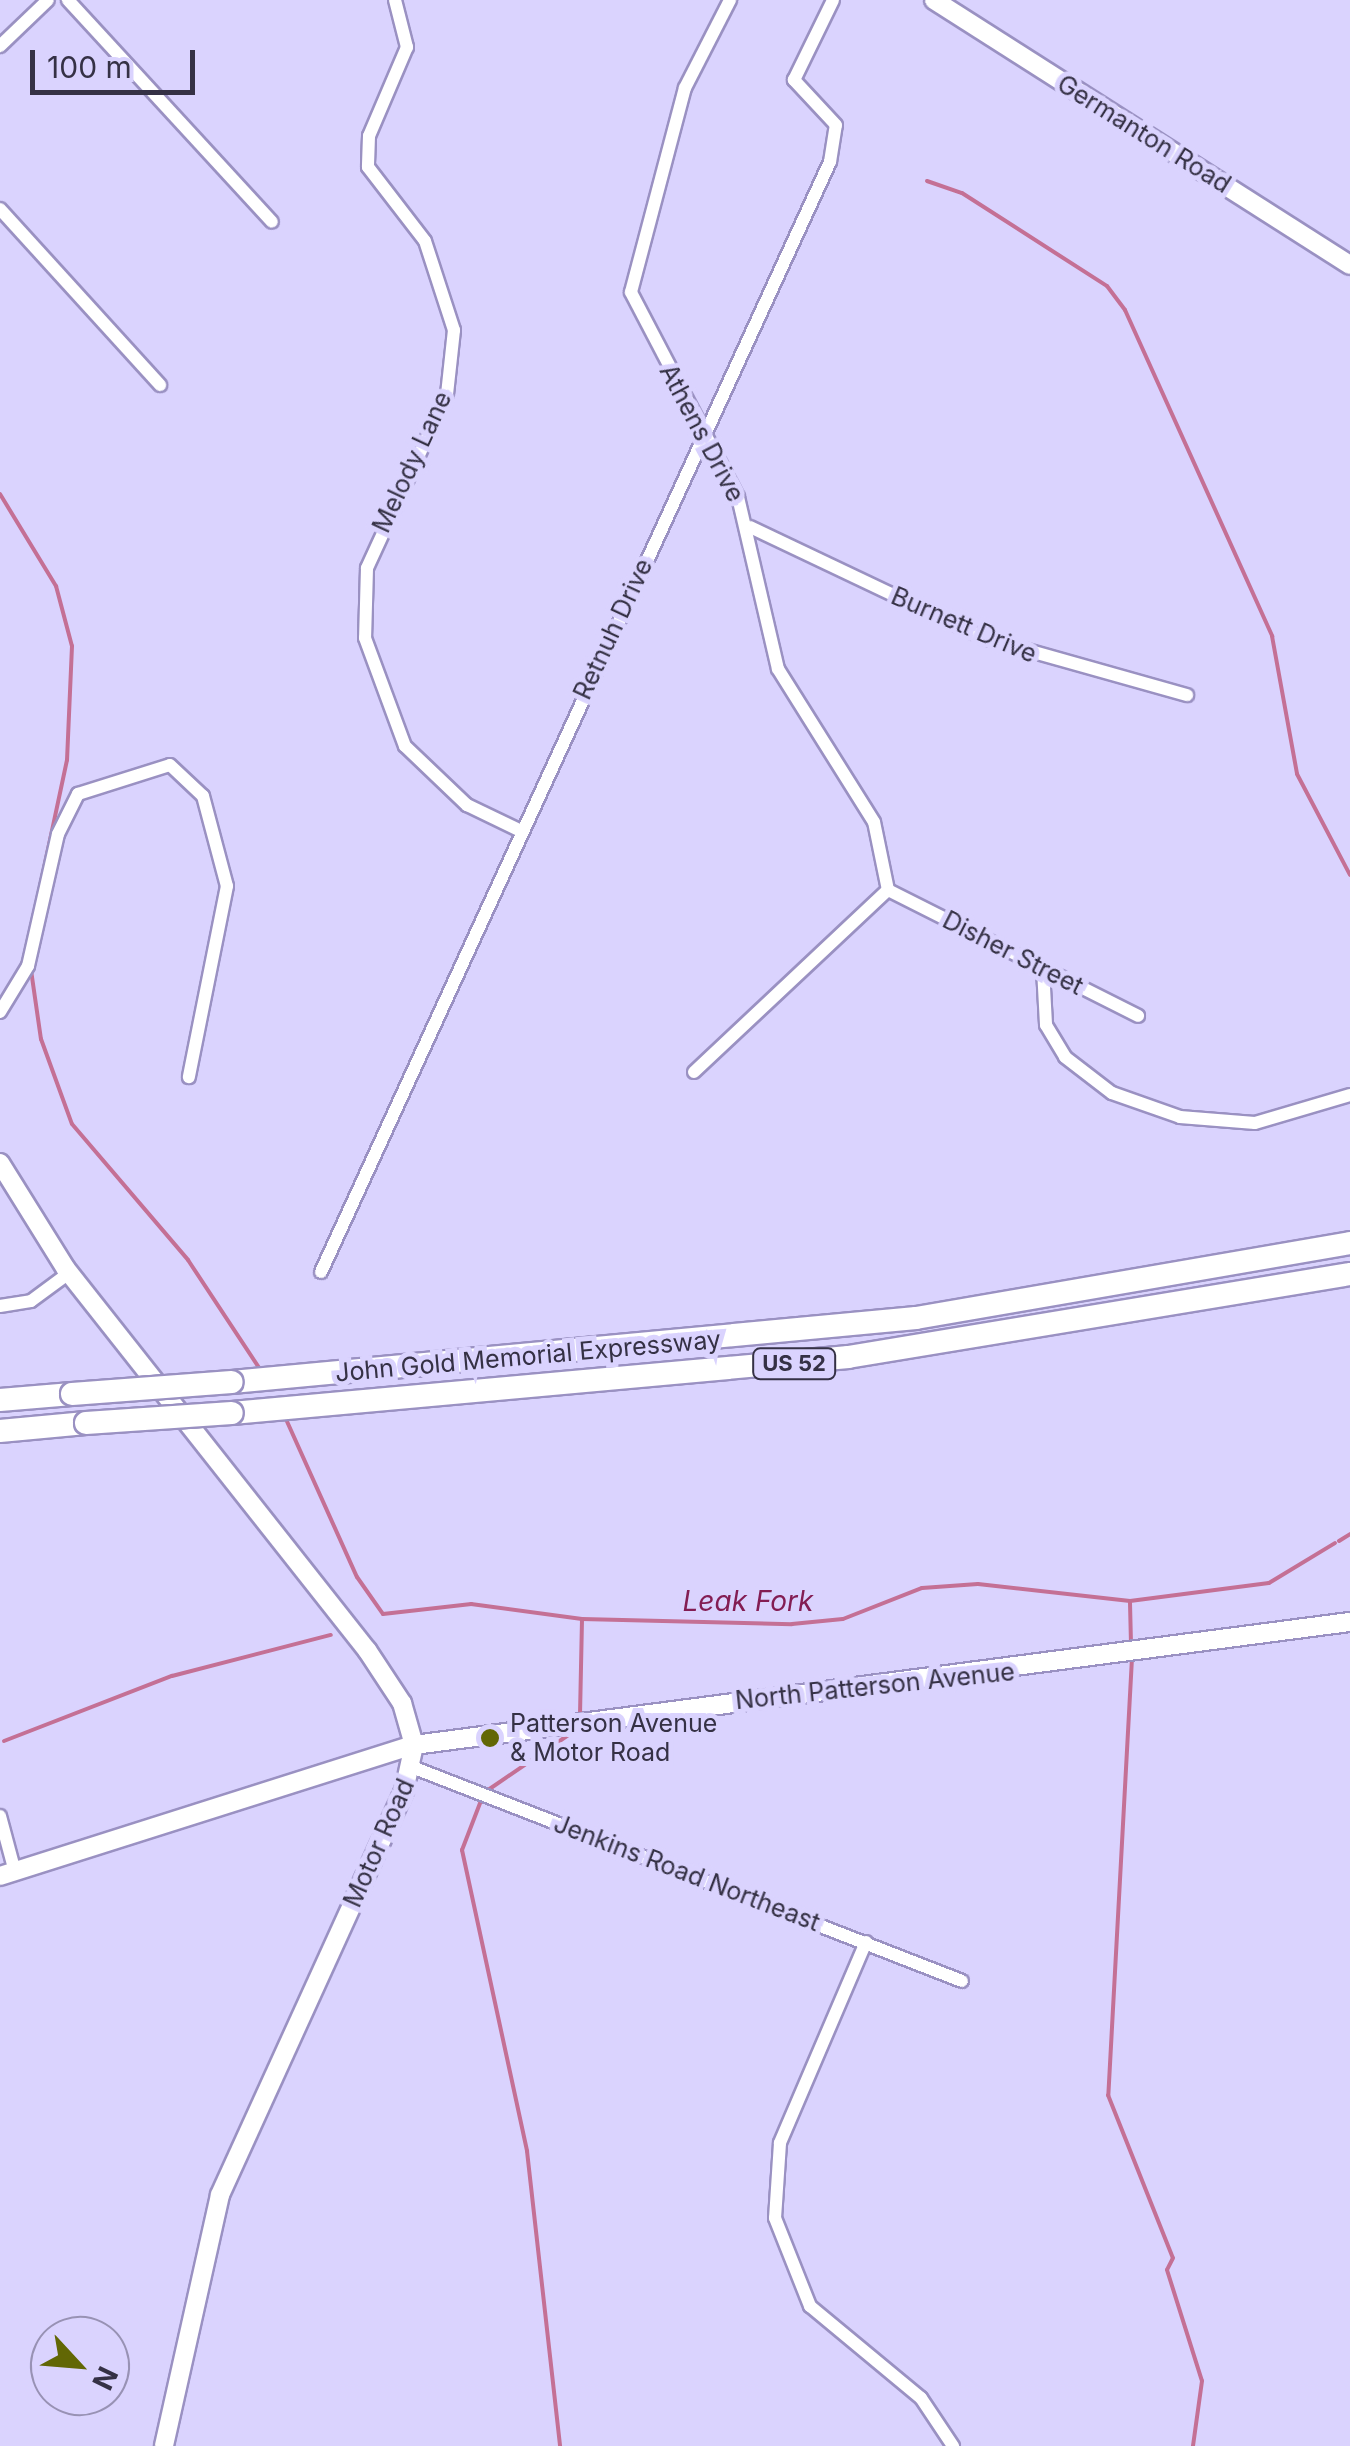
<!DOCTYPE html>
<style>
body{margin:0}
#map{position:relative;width:1350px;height:2446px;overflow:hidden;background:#dad3fe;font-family:Inter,sans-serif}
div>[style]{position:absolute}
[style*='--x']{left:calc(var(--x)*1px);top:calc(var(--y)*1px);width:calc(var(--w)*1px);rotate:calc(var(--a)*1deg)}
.stream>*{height:4px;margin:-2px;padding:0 2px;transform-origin:2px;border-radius:2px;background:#c47095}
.roads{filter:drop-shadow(2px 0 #9a91c2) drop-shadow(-2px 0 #9a91c2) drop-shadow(0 2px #9a91c2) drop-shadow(0 -2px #9a91c2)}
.street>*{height:12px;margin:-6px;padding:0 6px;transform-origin:6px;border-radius:6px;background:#fff}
.secondary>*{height:18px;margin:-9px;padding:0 9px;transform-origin:9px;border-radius:9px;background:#fff}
.highway>*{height:22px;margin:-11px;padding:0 11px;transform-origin:11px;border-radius:11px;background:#fff}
.bridges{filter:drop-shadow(2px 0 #9a91c2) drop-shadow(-2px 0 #9a91c2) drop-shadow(0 2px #9a91c2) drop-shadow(0 -2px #9a91c2)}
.highway-bridge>*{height:22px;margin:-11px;padding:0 11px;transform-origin:11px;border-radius:11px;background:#fff}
.dots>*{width:28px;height:28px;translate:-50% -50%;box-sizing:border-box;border:5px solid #dad3fe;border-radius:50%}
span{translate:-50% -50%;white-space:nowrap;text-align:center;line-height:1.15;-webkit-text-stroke:10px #dad3fe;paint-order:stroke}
.shield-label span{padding:2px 8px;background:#dad3fe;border:2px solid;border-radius:8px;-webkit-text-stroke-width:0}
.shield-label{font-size:22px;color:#353145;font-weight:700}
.street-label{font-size:25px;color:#353145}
.poi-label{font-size:25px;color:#353145}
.left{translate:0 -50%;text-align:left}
.water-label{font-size:28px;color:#831d53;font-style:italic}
.north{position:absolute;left:30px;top:2316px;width:100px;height:100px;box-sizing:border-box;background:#dad3fe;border:2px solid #9892b4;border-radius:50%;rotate:116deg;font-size:28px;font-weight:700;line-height:40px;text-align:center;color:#353145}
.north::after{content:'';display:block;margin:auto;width:35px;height:45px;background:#626705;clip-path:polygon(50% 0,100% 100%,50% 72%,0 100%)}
.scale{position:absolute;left:30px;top:50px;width:165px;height:45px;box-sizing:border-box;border:5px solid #353145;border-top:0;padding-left:12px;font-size:30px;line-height:35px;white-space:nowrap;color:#353145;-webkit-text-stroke:8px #dad3fe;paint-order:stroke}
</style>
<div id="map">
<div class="stream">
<div style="--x:927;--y:181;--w:37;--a:19"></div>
<div style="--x:962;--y:193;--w:172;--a:32.7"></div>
<div style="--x:1107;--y:286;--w:30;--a:53"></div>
<div style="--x:1125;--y:310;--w:358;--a:65.7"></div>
<div style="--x:1272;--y:636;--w:140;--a:79.7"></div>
<div style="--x:1297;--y:774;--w:114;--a:62.3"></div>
<div style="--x:0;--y:494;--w:108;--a:58.7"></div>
<div style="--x:56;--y:586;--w:62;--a:75.1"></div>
<div style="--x:72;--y:646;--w:114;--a:92.5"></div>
<div style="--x:67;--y:760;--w:130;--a:102"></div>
<div style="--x:31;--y:970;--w:70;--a:81.8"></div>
<div style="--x:41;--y:1039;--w:90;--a:70"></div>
<div style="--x:72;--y:1124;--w:179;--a:49.5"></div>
<div style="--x:188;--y:1260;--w:131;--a:56.6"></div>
<div style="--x:285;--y:1417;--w:175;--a:65.8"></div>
<div style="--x:357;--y:1577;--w:45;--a:54.9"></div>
<div style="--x:383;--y:1614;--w:89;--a:-6.5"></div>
<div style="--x:471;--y:1604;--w:112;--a:7.7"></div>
<div style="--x:582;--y:1619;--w:210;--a:1.4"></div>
<div style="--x:792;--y:1624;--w:51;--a:-5.6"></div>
<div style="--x:843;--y:1619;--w:85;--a:-21.4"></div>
<div style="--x:922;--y:1588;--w:56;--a:-4.1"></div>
<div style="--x:978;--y:1584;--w:153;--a:6.4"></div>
<div style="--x:1130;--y:1601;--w:140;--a:-7.4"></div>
<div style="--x:1269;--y:1583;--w:77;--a:-31.2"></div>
<div style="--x:1339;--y:1541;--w:13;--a:-32"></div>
<div style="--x:1130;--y:1603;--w:41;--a:88.6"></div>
<div style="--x:1132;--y:1658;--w:438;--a:93.1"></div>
<div style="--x:1108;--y:2095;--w:175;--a:68.3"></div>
<div style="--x:1173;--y:2258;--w:13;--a:117"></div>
<div style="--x:1167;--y:2270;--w:116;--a:72.5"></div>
<div style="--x:1202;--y:2381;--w:66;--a:97.9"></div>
<div style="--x:580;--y:1715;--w:95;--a:-88.8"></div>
<div style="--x:4;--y:1741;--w:180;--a:-21.2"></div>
<div style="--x:172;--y:1676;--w:164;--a:-14.5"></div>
<div style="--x:488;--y:1790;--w:108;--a:-34.4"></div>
<div style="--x:482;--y:1798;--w:56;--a:111"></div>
<div style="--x:462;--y:1850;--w:308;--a:77.8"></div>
<div style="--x:527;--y:2151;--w:297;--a:83.6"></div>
</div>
<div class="roads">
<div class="street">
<div style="--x:68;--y:0;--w:301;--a:47.4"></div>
<div style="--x:395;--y:0;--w:49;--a:75.7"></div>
<div style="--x:407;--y:47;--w:97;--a:113.1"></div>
<div style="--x:369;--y:136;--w:31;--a:92"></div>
<div style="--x:368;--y:167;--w:93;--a:52.4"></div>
<div style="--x:425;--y:241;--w:94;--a:72"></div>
<div style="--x:454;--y:330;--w:64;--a:96.2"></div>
<div style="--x:447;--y:394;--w:192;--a:114.7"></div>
<div style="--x:367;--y:568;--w:70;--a:91.6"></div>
<div style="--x:365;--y:638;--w:115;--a:69.7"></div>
<div style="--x:405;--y:746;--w:86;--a:43.6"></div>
<div style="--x:467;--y:805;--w:58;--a:25.7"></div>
<div style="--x:0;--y:46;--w:66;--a:-43.8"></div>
<div style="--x:0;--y:209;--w:238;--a:47.7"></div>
<div style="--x:750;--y:527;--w:259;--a:25.4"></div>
<div style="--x:984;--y:638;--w:211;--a:15.7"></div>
<div style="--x:888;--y:890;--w:280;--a:26.7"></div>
<div style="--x:1043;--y:969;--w:56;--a:86.9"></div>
<div style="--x:1046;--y:1025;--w:37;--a:59"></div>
<div style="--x:1065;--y:1057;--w:59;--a:37.5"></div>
<div style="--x:1112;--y:1093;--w:72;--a:19.4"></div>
<div style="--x:1180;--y:1117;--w:75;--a:4.6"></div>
<div style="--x:1255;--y:1123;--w:99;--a:-16.4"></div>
<div style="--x:0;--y:1012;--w:54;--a:-58.7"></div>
<div style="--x:28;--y:966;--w:135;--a:-77.2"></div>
<div style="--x:58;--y:834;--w:45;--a:-63.4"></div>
<div style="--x:78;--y:794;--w:96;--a:-17.5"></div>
<div style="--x:170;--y:765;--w:45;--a:43.2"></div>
<div style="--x:203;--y:796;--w:93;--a:75.1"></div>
<div style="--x:227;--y:886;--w:195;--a:101.3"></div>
<div style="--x:694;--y:1072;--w:266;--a:-43.2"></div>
<div style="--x:888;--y:890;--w:69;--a:-101.6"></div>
<div style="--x:874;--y:822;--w:181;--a:-122.1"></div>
<div style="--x:778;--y:669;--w:177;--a:-103.1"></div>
<div style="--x:738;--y:497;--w:231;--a:-117.6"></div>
<div style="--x:631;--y:292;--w:211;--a:-75.2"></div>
<div style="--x:685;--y:88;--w:99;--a:-62.9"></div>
<div style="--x:321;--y:1272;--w:1221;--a:-65.37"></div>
<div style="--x:830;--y:162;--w:37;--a:-81"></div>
<div style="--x:836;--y:125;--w:62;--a:-133"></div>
<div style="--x:794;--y:80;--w:89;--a:-64"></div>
<div style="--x:0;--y:1306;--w:31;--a:-9"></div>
<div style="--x:31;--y:1301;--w:47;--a:-36.4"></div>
<div style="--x:412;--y:1767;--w:590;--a:21.26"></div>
<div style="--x:0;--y:1816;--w:58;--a:75"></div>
<div style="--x:866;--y:1942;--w:219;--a:113.2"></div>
<div style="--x:780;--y:2143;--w:75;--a:93.8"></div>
<div style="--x:775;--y:2218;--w:95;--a:68.3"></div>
<div style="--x:810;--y:2306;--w:144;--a:39.7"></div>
<div style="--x:921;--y:2398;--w:58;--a:56.3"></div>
</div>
<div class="secondary">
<div style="--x:934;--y:0;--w:493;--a:32.5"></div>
<div style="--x:0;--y:1163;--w:125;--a:58.1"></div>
<div style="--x:66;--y:1269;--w:486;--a:51.7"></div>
<div style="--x:367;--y:1650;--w:64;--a:56.6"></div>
<div style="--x:402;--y:1703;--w:44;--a:74.1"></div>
<div style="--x:414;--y:1745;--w:47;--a:102.3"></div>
<div style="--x:404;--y:1791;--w:444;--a:114.5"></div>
<div style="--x:220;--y:2195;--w:257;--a:102.6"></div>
<div style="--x:0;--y:1876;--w:434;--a:-17.6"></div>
<div style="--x:414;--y:1745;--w:944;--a:-7.49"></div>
</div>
<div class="highway">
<div style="--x:232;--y:1382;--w:687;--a:-5.35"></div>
<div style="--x:916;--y:1318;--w:440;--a:-9.8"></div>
<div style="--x:0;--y:1400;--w:72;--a:-4.8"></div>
<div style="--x:232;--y:1413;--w:619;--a:-5.19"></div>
<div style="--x:848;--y:1357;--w:509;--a:-9.39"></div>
<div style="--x:0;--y:1431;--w:86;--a:-5.3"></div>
</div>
</div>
<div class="bridges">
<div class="highway-bridge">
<div style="--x:72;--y:1394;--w:160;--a:-4.3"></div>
<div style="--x:86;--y:1423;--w:146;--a:-3.9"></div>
</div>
</div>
<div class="dots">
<div style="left:490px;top:1738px;background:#626705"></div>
</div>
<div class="shield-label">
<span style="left:794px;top:1364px">US 52</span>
</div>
<div class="street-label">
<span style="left:1144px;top:134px;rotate:32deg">Germanton Road</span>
<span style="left:702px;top:433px;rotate:62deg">Athens Drive</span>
<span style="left:412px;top:462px;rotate:-65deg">Melody Lane</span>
<span style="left:964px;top:625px;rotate:23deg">Burnett Drive</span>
<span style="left:613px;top:629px;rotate:-65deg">Retnuh Drive</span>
<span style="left:1013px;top:953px;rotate:27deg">Disher Street</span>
<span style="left:528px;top:1356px;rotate:-5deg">John Gold Memorial Expressway</span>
<span style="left:875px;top:1686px;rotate:-6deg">North Patterson Avenue</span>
<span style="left:379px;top:1843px;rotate:-66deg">Motor Road</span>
<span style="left:687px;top:1873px;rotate:21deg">Jenkins Road Northeast</span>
</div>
<div class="poi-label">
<span class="left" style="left:510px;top:1738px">Patterson Avenue<br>&amp; Motor Road</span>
</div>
<div class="water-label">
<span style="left:748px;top:1601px">Leak Fork</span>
</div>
<div class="north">N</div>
<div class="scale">100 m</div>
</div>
